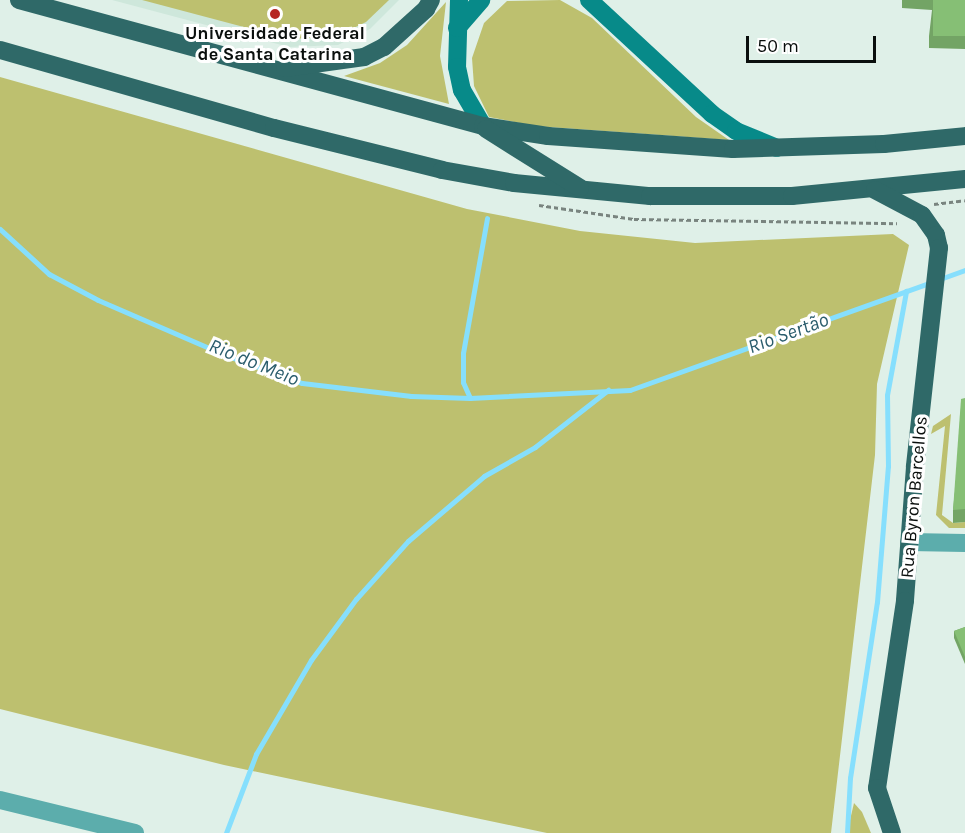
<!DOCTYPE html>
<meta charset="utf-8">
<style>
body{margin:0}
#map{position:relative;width:965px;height:833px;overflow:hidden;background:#dff0e8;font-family:Karla,sans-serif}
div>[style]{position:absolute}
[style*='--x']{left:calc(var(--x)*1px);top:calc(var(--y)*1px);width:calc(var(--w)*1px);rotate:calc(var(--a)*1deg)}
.built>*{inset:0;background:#cee7db}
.green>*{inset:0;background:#bdc06f}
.stream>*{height:5px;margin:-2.5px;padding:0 2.5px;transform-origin:2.5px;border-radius:2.5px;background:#86dffd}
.path>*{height:3px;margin-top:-1.5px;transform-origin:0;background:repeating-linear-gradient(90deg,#79847f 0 4.5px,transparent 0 7.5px)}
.minor>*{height:18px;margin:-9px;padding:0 9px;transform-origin:9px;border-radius:9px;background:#5cadac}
.tertiary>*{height:18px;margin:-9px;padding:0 9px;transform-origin:9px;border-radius:9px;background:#5cadac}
.secondary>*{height:18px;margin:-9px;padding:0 9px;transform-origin:9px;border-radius:9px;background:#078a89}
.primary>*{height:18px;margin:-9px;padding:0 9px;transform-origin:9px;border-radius:9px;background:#2f6968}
.wall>*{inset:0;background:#73a465}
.building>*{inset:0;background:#86bf75;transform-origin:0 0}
.dots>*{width:16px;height:16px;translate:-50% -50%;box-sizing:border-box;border:3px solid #fff;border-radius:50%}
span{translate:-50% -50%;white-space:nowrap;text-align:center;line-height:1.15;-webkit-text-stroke:6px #fff;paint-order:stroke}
.poi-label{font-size:18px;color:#0a0f0d;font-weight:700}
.street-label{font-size:18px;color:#0a0f0d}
.water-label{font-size:20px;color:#2b5d6d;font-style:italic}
.scale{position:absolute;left:746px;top:36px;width:130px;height:27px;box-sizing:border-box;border:3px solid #0a0f0d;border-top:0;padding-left:8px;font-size:18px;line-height:21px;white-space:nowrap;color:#0a0f0d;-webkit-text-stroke:4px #fff;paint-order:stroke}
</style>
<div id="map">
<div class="built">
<div style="clip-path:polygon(112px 0,399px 0,370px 29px,338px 45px,289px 47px)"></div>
</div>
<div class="green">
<div style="clip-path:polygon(142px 0,389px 0,366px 22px,335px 37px,289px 39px)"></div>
<div style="clip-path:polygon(560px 0,592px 18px,696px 117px,729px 140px,535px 126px,489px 117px,474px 86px,472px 58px,484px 23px,507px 1px)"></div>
<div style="clip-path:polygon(446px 2px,440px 56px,449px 104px,344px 76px,380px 63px,407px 45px)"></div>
<div style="clip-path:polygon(0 77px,467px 209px,580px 231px,695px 243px,893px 234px,909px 245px,877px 384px,875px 455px,831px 833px,547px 833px,224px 765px,0 709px)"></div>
<div style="clip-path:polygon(951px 414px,942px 515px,953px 523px,965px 522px,965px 528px,949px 528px,936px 515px,945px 426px,931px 434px,933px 426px)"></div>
<div style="clip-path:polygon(854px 803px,862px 812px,871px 833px,847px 833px)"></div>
</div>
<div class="stream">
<div style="--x:0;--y:229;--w:67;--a:42.6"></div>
<div style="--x:49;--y:274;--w:55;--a:28"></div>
<div style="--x:98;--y:300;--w:138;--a:23.4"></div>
<div style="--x:225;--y:355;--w:82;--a:20"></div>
<div style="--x:302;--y:383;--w:110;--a:6.8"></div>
<div style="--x:411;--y:396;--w:59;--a:1.9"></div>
<div style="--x:470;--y:398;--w:160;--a:-2.9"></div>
<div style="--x:630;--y:390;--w:321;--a:-19.7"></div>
<div style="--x:940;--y:279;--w:27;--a:-20"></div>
<div style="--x:470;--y:398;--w:17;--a:-114"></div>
<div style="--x:463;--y:382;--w:29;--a:-90"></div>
<div style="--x:463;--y:353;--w:137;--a:-79.9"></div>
<div style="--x:226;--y:833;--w:85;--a:-69.2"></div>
<div style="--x:256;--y:754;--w:109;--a:-59.7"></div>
<div style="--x:311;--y:660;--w:76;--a:-53.6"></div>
<div style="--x:356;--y:599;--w:78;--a:-48.1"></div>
<div style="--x:408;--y:541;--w:100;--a:-40.5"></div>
<div style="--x:484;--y:476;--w:59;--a:-29.6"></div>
<div style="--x:535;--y:447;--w:93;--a:-38"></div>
<div style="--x:847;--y:833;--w:55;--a:-86.9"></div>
<div style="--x:850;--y:778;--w:178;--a:-81.3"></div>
<div style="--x:877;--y:602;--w:136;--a:-85.4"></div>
<div style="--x:888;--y:466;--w:71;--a:-90.8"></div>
<div style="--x:887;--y:395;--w:106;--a:-79.6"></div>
</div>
<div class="path">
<div style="--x:934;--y:204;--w:31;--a:-7"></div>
<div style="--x:539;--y:205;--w:96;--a:8.4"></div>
<div style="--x:634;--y:219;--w:263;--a:0.9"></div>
</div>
<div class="minor">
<div style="--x:0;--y:800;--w:139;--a:13.7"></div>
</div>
<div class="tertiary">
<div style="--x:909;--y:542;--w:56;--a:1"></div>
</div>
<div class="secondary">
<div style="--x:459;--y:0;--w:67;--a:91.7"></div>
<div style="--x:457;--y:67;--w:24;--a:78"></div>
<div style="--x:462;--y:90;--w:42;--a:59.7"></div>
<div style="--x:589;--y:0;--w:168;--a:42.8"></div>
<div style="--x:712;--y:114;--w:29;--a:35"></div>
<div style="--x:736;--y:131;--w:44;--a:22.5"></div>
<div style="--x:457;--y:28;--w:37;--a:-49"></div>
</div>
<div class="primary">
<div style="--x:19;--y:0;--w:481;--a:15.2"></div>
<div style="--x:483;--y:126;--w:66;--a:8.7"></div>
<div style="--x:548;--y:136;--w:185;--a:4"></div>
<div style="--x:733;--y:149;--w:151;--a:-1.9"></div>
<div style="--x:884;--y:144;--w:81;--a:-5.6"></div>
<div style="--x:0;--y:50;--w:285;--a:15.9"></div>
<div style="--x:274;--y:128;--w:173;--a:14"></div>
<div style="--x:442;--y:170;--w:73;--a:10.2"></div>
<div style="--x:514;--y:183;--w:137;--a:5.5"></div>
<div style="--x:650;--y:196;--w:142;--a:0"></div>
<div style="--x:792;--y:196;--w:174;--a:-5.6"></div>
<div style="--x:285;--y:68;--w:80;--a:-7.9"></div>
<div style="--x:364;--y:57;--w:22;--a:-27"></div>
<div style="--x:384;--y:47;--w:57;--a:-42.1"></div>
<div style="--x:426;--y:9;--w:10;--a:-61"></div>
<div style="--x:486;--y:129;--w:111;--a:32.1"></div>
<div style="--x:875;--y:190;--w:53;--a:28"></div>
<div style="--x:922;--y:215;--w:24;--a:55"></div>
<div style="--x:936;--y:235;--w:13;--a:77"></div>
<div style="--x:939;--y:248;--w:220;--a:96.3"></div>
<div style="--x:915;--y:467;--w:134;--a:94.3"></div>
<div style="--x:905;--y:601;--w:189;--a:98.5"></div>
<div style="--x:877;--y:788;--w:47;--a:71.6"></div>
</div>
<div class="wall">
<div style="clip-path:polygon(902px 0,965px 0,965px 49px,929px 48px,929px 36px,932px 10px,902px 8px)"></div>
<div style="clip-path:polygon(965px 398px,965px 522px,953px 523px,953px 510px)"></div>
<div style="clip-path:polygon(965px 627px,965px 664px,954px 638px,954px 631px)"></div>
</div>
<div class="building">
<div style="left:933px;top:0;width:32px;height:36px"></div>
<div style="clip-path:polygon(965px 398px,965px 509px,953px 510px,961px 399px)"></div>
<div style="clip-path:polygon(965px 627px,965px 657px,954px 631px)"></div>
</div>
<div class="dots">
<div style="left:275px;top:14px;background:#b62723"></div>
</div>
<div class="poi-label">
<span style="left:275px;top:44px">Universidade Federal<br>de Santa Catarina</span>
</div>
<div class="street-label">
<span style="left:914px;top:497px;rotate:-85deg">Rua Byron Barcellos</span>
</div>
<div class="water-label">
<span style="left:788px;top:333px;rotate:-20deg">Rio Sertão</span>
<span style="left:254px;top:362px;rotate:22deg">Rio do Meio</span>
</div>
<div class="scale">50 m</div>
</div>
